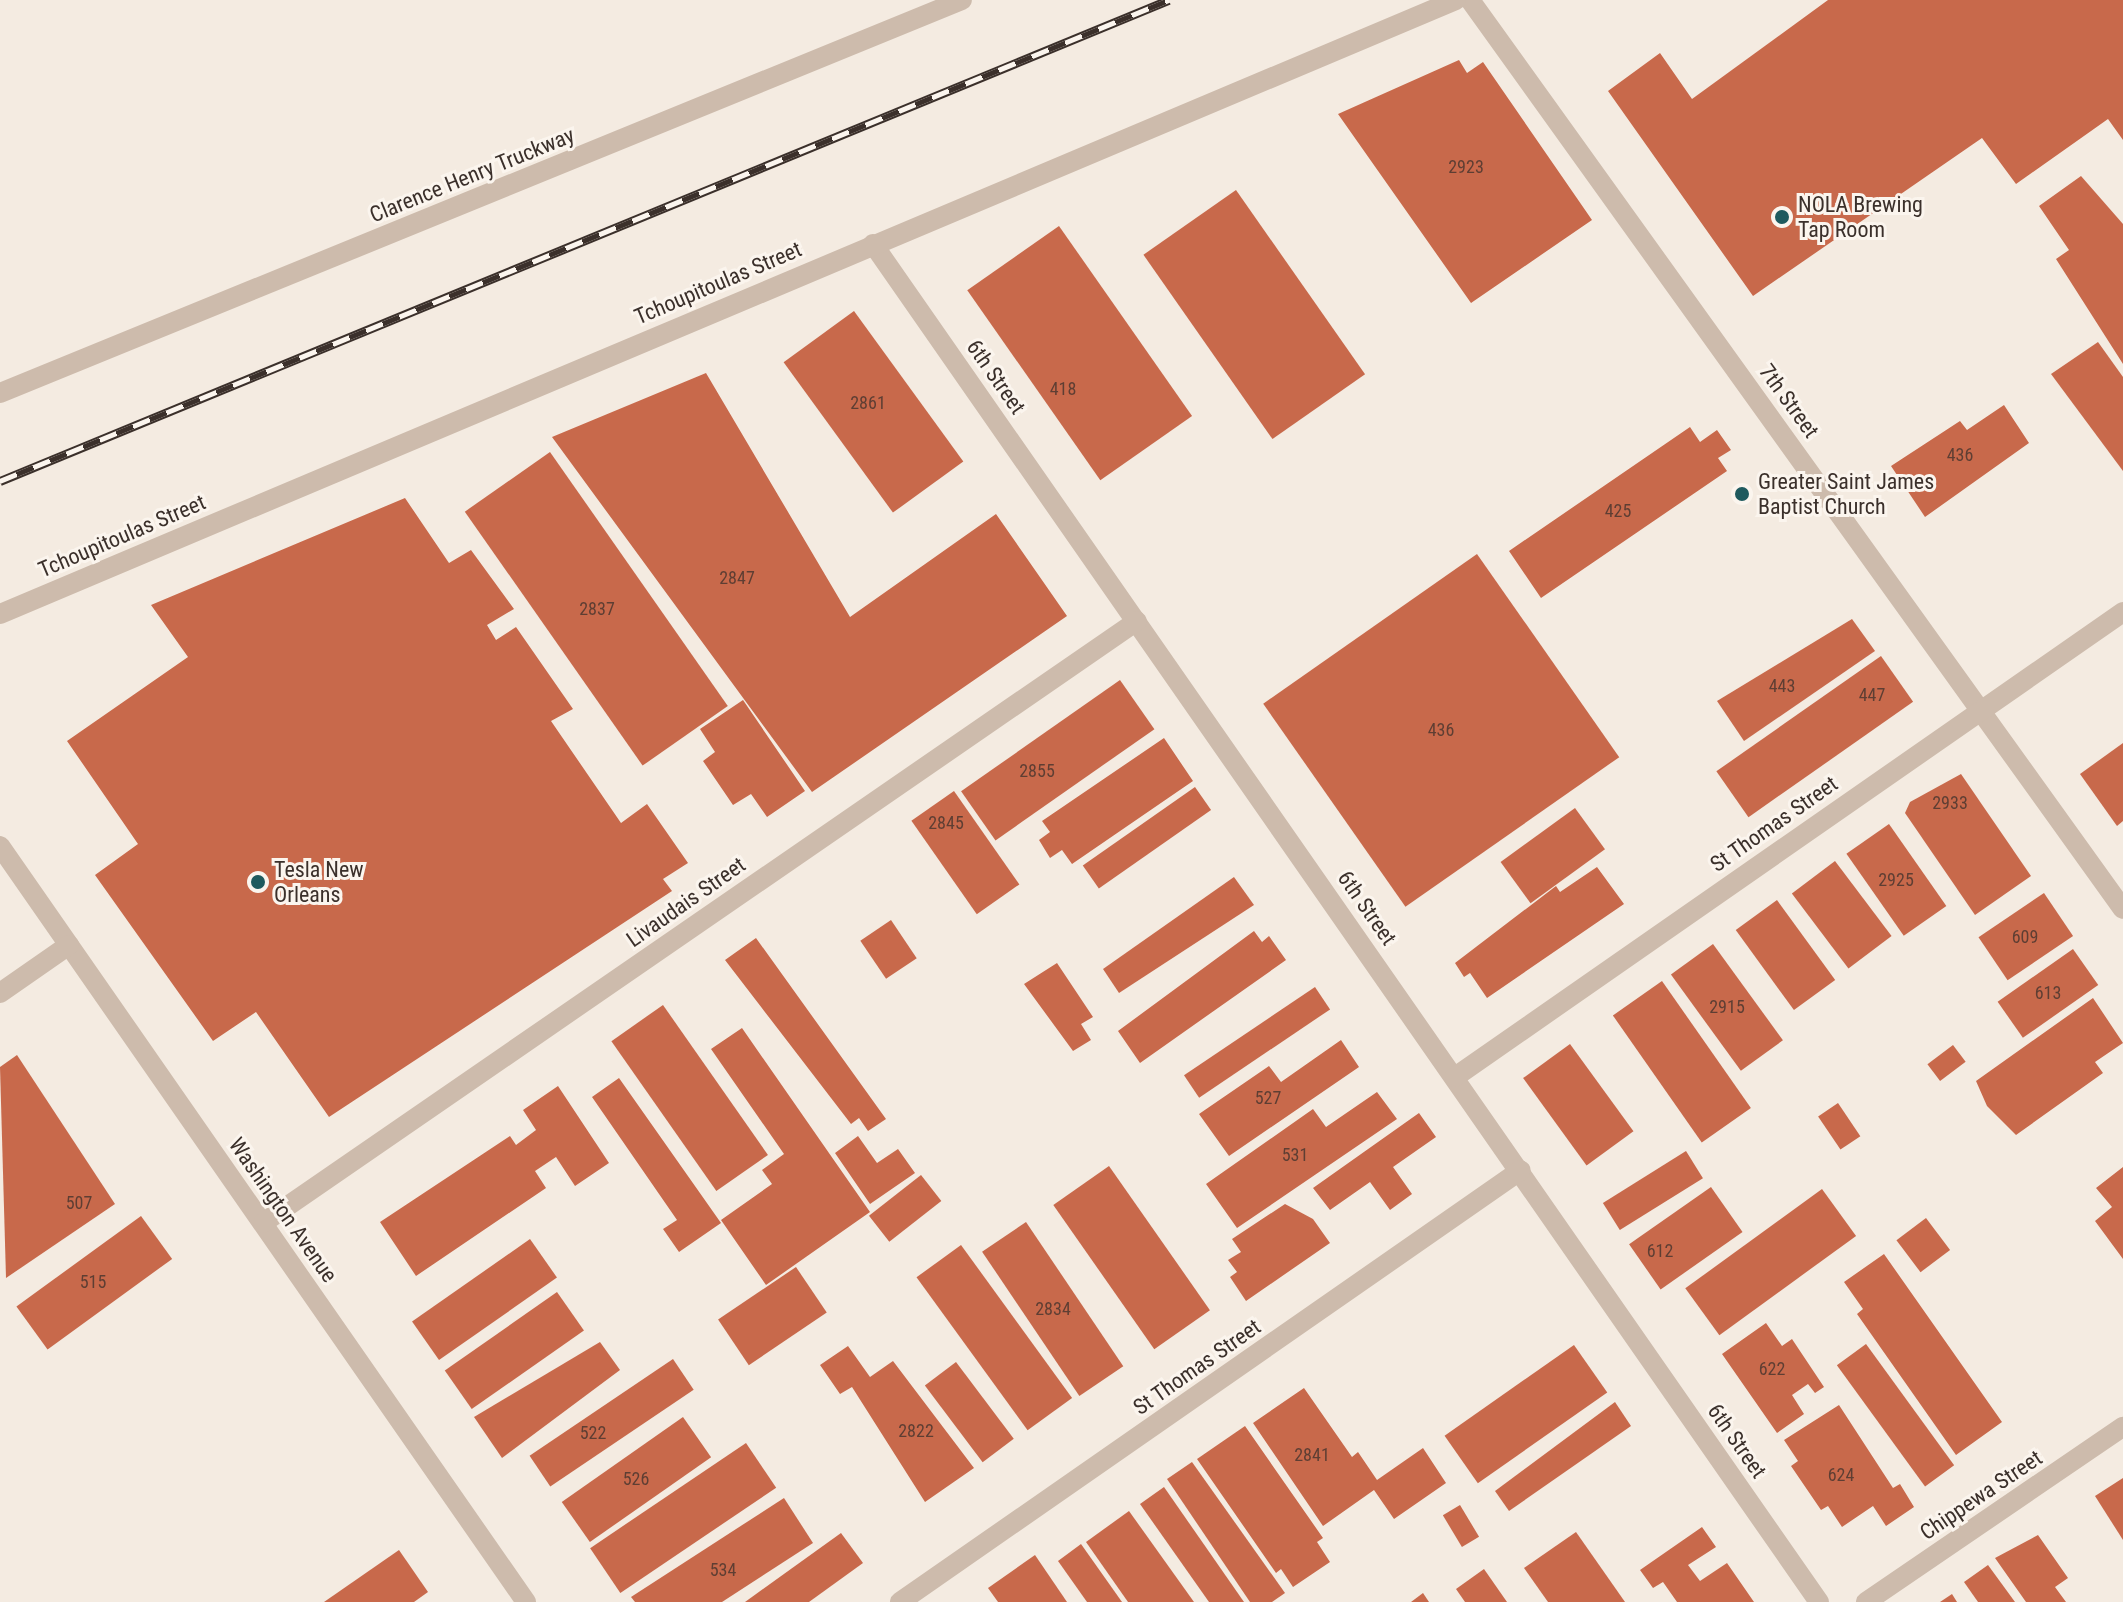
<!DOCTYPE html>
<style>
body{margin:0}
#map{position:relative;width:2123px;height:1602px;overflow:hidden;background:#f4ebe1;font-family:"Roboto Condensed",sans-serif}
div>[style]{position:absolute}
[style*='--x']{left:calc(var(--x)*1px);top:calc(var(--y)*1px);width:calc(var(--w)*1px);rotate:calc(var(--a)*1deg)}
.building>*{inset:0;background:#c8694b;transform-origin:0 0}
.service>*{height:20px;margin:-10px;padding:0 10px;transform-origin:10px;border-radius:10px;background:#cdbbac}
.minor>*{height:20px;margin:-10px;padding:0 10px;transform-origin:10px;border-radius:10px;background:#cdbbac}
.tertiary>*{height:20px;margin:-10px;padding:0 10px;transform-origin:10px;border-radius:10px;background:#cdbbac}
.rail>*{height:9px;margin-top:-4.5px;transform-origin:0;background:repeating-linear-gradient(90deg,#fbf5ee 0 18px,#3b302b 0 36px);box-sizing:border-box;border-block:2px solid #3b302b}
.dots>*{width:22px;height:22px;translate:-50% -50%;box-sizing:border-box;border:4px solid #fbf5ee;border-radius:50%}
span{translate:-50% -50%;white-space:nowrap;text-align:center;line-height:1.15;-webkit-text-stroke:6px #fbf5ee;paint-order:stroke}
.number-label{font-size:18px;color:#5e3e33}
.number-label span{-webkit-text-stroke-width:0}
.street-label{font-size:22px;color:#3b302b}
.poi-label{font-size:22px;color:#3b302b}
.left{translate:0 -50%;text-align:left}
</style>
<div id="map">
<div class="building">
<div style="clip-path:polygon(1828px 0,2123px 0,2123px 140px,2108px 119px,2016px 184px,1982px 138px,1753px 296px,1608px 91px,1660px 53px,1692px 99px)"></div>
<div style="clip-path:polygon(1459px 60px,1467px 73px,1483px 62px,1592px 220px,1471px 303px,1338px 114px)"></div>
<div style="clip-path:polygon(2081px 176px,2123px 224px,2123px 364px,2056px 259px,2069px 250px,2039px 206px)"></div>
<div style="left:1236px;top:190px;width:225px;height:113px;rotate:55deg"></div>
<div style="left:1059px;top:226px;width:232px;height:112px;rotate:55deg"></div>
<div style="left:854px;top:311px;width:186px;height:87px;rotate:54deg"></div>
<div style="clip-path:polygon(2098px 342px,2123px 377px,2123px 471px,2051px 374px)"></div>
<div style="clip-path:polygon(706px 373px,850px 617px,996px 514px,1067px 616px,812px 792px,552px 437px)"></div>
<div style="clip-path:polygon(2004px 405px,2029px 443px,1925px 517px,1891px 466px,1960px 421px,1967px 430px)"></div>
<div style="clip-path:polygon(1690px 427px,1700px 442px,1717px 430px,1731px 450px,1718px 458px,1727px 471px,1541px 598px,1509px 551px)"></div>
<div style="left:550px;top:452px;width:310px;height:104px;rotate:55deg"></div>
<div style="clip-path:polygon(405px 498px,449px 563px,471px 550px,514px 609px,487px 625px,496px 640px,516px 627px,573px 709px,551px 721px,621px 823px,647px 804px,688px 863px,663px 879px,672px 891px,329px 1117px,256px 1012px,213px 1041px,95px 875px,138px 844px,67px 741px,188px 657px,151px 605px)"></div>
<div style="left:1477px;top:554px;width:248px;height:261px;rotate:55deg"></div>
<div style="clip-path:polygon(1852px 619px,1875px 651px,1744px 741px,1717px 701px)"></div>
<div style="left:1881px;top:656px;width:56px;height:201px;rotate:55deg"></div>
<div style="left:1120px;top:680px;width:60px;height:194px;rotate:55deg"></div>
<div style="clip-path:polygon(743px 700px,805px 791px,767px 817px,751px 794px,733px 805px,703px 761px,715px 752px,700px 729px)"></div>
<div style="clip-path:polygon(1164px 738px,1193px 781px,1072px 864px,1062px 850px,1050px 858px,1039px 840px,1050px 832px,1042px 821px)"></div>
<div style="clip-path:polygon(2123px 743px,2123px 821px,2117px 826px,2080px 774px)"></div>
<div style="clip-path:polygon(1961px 774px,2031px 876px,1975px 915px,1905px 813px,1910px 802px)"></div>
<div style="left:1195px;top:787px;width:28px;height:137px;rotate:55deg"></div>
<div style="left:954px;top:791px;width:114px;height:52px;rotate:55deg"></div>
<div style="left:1575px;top:808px;width:51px;height:92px;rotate:54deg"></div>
<div style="left:1889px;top:824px;width:100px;height:52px;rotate:55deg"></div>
<div style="left:1835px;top:861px;width:94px;height:54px;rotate:53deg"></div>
<div style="clip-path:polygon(1597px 867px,1624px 904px,1487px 998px,1470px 973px,1464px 977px,1455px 963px,1556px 886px,1560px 892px)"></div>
<div style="clip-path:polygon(1234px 877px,1254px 905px,1119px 993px,1103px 969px)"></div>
<div style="left:2044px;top:893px;width:52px;height:79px;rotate:56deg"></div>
<div style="left:1777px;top:900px;width:99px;height:51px;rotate:54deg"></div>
<div style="left:891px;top:920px;width:46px;height:37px;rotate:56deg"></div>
<div style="clip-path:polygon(1254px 931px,1262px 942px,1269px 936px,1286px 960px,1140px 1063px,1118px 1031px)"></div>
<div style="clip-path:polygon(756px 938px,886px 1119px,868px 1131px,859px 1118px,851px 1124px,725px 960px)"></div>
<div style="left:1713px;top:944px;width:119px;height:52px;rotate:54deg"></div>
<div style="left:2073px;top:949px;width:44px;height:92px;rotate:55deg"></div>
<div style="clip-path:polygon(1057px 963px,1093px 1017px,1081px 1024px,1091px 1040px,1073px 1051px,1024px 984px)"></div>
<div style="left:1662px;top:981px;width:155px;height:60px;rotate:55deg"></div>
<div style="left:1315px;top:987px;width:27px;height:158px;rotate:56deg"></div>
<div style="clip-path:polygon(2093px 998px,2123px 1043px,2095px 1062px,2103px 1073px,2016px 1135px,1987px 1106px,1976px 1081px)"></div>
<div style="left:663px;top:1005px;width:183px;height:63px;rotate:55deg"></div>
<div style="clip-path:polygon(742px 1028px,870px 1212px,766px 1285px,721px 1220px,772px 1184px,762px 1170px,784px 1154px,711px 1049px)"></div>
<div style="clip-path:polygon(1341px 1040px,1359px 1067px,1229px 1156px,1199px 1114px,1269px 1066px,1281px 1082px)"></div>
<div style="left:1570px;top:1044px;width:108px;height:58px;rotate:54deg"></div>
<div style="left:1953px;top:1045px;width:21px;height:32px;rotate:53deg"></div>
<div style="clip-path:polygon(17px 1055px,115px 1204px,6px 1278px,0 1067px)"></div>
<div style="clip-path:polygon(619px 1078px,721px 1223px,679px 1252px,663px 1229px,677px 1220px,592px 1097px)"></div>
<div style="clip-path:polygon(558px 1086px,609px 1163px,575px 1186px,556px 1157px,535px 1171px,546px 1188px,416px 1276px,380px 1222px,510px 1136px,516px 1145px,536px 1130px,523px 1110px)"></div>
<div style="clip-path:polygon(1377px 1092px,1397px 1119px,1237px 1228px,1206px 1184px,1313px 1109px,1326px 1127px)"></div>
<div style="left:1838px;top:1103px;width:40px;height:24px;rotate:56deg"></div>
<div style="clip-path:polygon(1419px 1113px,1436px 1137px,1393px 1167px,1412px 1194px,1390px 1210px,1370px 1182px,1330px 1210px,1313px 1188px)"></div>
<div style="clip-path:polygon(858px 1136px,877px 1163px,898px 1149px,915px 1173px,870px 1204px,835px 1153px)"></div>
<div style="left:1686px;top:1151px;width:32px;height:98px;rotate:58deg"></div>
<div style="left:1109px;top:1166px;width:176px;height:68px;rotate:55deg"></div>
<div style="clip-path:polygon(2123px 1167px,2123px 1259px,2095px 1221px,2112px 1207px,2096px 1188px)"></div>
<div style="left:921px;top:1175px;width:33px;height:66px;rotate:52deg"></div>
<div style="left:1711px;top:1187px;width:55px;height:100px;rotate:55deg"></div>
<div style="left:1822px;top:1189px;width:58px;height:169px;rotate:54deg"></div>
<div style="clip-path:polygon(1285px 1204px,1313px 1219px,1330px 1243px,1246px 1301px,1230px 1277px,1237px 1272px,1228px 1260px,1241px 1252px,1232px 1239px)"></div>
<div style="left:141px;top:1216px;width:53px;height:154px;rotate:54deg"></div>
<div style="left:1926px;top:1218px;width:40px;height:37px;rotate:53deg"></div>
<div style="left:1026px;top:1222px;width:174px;height:53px;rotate:56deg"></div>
<div style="left:530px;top:1239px;width:47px;height:144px;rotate:55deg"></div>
<div style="left:961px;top:1245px;width:189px;height:55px;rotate:54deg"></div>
<div style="clip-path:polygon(1884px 1254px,2002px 1422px,1956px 1455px,1857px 1314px,1863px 1309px,1844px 1282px)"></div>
<div style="left:796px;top:1267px;width:55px;height:94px;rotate:56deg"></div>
<div style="left:557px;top:1292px;width:47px;height:137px;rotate:55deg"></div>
<div style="clip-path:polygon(1766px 1323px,1782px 1346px,1792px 1339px,1824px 1387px,1815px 1393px,1808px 1384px,1792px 1395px,1804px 1414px,1777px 1433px,1722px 1354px)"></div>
<div style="clip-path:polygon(600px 1342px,620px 1370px,502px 1458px,474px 1417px)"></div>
<div style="left:1866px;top:1344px;width:150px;height:36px;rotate:54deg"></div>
<div style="left:1574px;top:1345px;width:58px;height:158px;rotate:55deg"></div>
<div style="clip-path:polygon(848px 1346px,870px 1377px,893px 1361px,974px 1468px,925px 1502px,852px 1387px,840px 1394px,820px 1365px)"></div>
<div style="left:673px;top:1359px;width:37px;height:173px;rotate:56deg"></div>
<div style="left:956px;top:1362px;width:96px;height:39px;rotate:53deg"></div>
<div style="clip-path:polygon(1304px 1388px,1352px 1457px,1358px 1452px,1377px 1480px,1423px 1448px,1446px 1483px,1394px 1519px,1374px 1490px,1323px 1526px,1253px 1423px)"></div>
<div style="clip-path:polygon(1615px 1402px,1631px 1426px,1509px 1511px,1495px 1491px)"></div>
<div style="clip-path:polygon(1839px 1405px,1893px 1488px,1900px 1484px,1914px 1507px,1886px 1526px,1873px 1506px,1842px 1527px,1828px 1506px,1821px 1510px,1791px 1466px,1798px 1461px,1784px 1440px)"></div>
<div style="left:683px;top:1417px;width:49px;height:148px;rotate:55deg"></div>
<div style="clip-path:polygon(1245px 1426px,1323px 1538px,1317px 1542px,1330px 1562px,1293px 1587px,1281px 1569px,1276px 1573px,1197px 1459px)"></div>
<div style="left:746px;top:1443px;width:54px;height:188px;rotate:56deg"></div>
<div style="clip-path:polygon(1192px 1462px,1285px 1593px,1272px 1602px,1250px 1602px,1167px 1479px)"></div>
<div style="clip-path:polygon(2123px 1478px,2123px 1540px,2095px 1496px)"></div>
<div style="clip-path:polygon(1164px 1487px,1244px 1602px,1209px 1602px,1140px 1504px)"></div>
<div style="clip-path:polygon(784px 1498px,813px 1543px,722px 1602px,635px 1602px,631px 1597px)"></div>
<div style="left:1460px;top:1505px;width:37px;height:20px;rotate:59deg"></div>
<div style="clip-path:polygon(1129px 1511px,1194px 1602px,1128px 1602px,1086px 1542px)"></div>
<div style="clip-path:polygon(1702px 1527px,1716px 1547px,1688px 1565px,1700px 1581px,1727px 1563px,1754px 1602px,1677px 1602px,1663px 1582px,1653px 1588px,1640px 1570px)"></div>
<div style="clip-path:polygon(1576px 1532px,1625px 1602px,1548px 1602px,1524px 1568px)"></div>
<div style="clip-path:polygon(841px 1533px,863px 1563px,809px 1602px,745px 1602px)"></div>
<div style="clip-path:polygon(2038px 1535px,2068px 1578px,2055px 1587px,2066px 1602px,2026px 1602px,1995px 1558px)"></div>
<div style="clip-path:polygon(1081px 1544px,1122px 1602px,1087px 1602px,1058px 1561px)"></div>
<div style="clip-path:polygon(399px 1550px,428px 1592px,414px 1602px,324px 1602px)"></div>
<div style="clip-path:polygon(1035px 1555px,1067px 1602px,998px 1602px,988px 1588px)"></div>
<div style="clip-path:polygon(1988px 1565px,2015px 1602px,1978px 1602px,1964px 1582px)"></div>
<div style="clip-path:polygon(1484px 1569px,1507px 1602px,1465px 1602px,1456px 1589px)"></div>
<div style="clip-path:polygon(1423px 1593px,1429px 1602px,1411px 1602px)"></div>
<div style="clip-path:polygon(1952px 1594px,1957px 1602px,1940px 1602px)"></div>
</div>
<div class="service">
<div style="--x:0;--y:393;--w:1039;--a:-22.22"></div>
</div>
<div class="minor">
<div style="--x:1470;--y:0;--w:1119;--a:54.31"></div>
<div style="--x:873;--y:244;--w:1655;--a:55.14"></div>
<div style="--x:0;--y:846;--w:921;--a:55.17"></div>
<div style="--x:0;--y:993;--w:84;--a:-34.8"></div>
<div style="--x:1455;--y:1077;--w:814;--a:-34.84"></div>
<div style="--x:263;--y:1223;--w:1061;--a:-34.56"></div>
<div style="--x:900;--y:1602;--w:756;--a:-34.82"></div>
<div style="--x:1866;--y:1602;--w:311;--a:-34.3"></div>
</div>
<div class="tertiary">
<div style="--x:0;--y:614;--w:1580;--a:-22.87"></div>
</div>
<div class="rail">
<div style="--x:0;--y:481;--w:1264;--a:-22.37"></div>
</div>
<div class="dots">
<div style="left:1782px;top:217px;background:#1f5a5e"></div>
<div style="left:1742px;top:494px;background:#1f5a5e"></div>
<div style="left:258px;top:882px;background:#1f5a5e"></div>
</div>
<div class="number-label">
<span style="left:1466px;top:167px">2923</span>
<span style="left:1063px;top:389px">418</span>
<span style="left:868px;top:403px">2861</span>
<span style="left:1960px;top:455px">436</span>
<span style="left:1618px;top:511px">425</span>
<span style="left:737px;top:578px">2847</span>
<span style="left:597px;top:609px">2837</span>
<span style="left:1782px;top:686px">443</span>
<span style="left:1872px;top:695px">447</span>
<span style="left:1441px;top:730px">436</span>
<span style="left:1037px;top:771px">2855</span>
<span style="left:1950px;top:803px">2933</span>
<span style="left:946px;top:823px">2845</span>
<span style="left:1896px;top:880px">2925</span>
<span style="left:2025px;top:937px">609</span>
<span style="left:2048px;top:993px">613</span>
<span style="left:1727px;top:1007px">2915</span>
<span style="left:1268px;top:1098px">527</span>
<span style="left:1295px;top:1155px">531</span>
<span style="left:79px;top:1203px">507</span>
<span style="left:1660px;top:1251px">612</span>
<span style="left:93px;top:1282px">515</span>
<span style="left:1053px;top:1309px">2834</span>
<span style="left:1772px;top:1369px">622</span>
<span style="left:916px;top:1431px">2822</span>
<span style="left:593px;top:1433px">522</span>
<span style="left:1312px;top:1455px">2841</span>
<span style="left:1841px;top:1475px">624</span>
<span style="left:636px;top:1479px">526</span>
<span style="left:723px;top:1570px">534</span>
</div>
<div class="street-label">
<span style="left:472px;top:175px;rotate:-22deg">Clarence Henry Truckway</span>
<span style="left:718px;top:283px;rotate:-23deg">Tchoupitoulas Street</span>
<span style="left:996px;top:377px;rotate:55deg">6th Street</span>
<span style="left:1789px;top:401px;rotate:54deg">7th Street</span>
<span style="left:122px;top:536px;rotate:-23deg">Tchoupitoulas Street</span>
<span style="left:1774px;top:824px;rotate:-35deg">St Thomas Street</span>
<span style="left:686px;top:902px;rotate:-35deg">Livaudais Street</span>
<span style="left:1367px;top:908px;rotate:55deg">6th Street</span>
<span style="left:283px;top:1210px;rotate:55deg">Washington Avenue</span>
<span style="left:1197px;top:1367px;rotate:-35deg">St Thomas Street</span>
<span style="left:1737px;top:1441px;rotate:55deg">6th Street</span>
<span style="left:1981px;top:1495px;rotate:-34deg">Chippewa Street</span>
</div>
<div class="poi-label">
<span class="left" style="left:1798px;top:217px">NOLA Brewing<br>Tap Room</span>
<span class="left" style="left:1758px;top:494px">Greater Saint James<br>Baptist Church</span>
<span class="left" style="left:274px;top:882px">Tesla New<br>Orleans</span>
</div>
</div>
